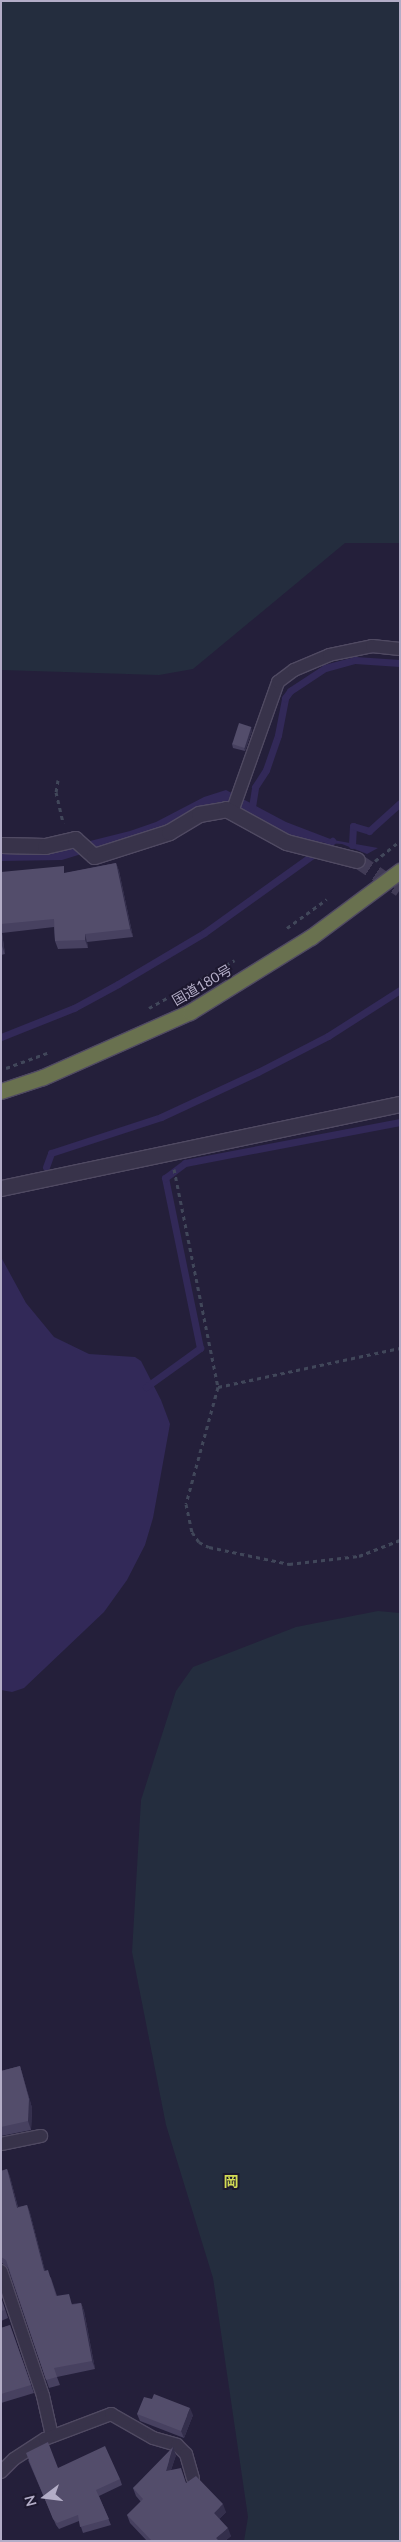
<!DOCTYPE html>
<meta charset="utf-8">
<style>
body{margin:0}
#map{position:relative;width:401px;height:2542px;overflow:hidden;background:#241f3a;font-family:Lato,"Noto Sans JP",sans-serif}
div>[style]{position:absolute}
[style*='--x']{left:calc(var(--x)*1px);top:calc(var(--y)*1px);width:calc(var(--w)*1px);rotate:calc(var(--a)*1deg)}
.green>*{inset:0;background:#242d3e}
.water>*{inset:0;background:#322958}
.stream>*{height:7px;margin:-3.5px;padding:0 3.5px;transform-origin:3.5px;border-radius:3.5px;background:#322958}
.street-tunnel>*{height:15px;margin-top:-7.5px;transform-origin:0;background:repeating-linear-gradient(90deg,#413b56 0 15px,transparent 0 23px)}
.path>*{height:3px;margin-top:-1.5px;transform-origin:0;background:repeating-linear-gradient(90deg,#41475a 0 4px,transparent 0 8px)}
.roads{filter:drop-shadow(1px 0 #504a62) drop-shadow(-1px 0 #504a62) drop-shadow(0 1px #504a62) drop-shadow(0 -1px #504a62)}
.lane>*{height:12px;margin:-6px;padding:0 6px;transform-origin:6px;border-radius:6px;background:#38334a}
.street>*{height:15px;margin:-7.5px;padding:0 7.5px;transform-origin:7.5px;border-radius:7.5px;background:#38334a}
.highway>*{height:15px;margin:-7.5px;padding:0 7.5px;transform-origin:7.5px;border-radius:7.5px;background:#69714f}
.wall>*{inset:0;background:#474160}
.shaded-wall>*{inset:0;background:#342f4c}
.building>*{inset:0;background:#534d6b;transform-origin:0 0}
span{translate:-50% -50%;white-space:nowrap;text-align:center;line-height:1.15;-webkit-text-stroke:4px #1d182f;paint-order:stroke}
.street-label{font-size:14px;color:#b3adc7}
.neighbourhood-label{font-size:15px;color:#d3db54;font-weight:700}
.frame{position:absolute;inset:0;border:2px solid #b3adc7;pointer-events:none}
.north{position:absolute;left:20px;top:2472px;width:50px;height:50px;-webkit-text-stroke:4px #1d182f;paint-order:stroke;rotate:255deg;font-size:14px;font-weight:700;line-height:20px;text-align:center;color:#b3adc7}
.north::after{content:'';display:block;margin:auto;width:18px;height:22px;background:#b3adc7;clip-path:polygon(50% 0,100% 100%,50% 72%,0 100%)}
</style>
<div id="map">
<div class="green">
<div style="clip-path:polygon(1px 1px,400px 1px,400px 543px,345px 543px,193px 669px,159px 675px,1px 670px)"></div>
<div style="clip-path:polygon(378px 1611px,400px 1613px,400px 2541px,244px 2541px,248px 2517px,213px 2278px,166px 2125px,132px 1952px,141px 1800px,176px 1691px,193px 1667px,296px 1627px)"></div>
</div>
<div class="water">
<div style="clip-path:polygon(226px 790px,286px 822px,333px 840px,378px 848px,367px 854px,342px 844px,312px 842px,274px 831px,218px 802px,156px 831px,62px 860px,1px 861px,1px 850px,70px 846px,130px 831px,156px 822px,204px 797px)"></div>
<div style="clip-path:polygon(1px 1257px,26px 1303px,54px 1337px,89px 1354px,135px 1357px,141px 1361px,161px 1400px,170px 1424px,153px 1518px,145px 1545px,127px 1580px,104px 1612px,24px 1688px,12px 1692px,1px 1690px)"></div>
</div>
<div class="stream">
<div style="--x:252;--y:807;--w:20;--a:-81"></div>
<div style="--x:255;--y:787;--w:20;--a:-57"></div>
<div style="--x:266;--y:770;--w:37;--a:-71"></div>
<div style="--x:278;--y:735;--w:38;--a:-79"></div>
<div style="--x:285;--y:698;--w:9;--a:-54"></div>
<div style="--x:290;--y:691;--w:42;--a:-33.3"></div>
<div style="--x:325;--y:668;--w:31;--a:-15"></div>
<div style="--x:355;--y:660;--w:45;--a:3.8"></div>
<div style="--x:352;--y:845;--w:19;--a:-87"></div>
<div style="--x:353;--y:826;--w:17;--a:17"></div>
<div style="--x:369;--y:831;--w:42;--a:-42.1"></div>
<div style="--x:1;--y:1037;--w:79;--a:-21.7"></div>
<div style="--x:74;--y:1008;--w:50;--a:-28.6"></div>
<div style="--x:118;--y:984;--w:100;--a:-30.7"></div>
<div style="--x:204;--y:933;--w:158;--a:-35.7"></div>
<div style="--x:46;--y:1167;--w:15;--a:-70"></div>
<div style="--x:51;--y:1153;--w:116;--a:-18.1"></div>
<div style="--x:161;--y:1117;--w:107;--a:-24.9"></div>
<div style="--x:258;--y:1072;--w:79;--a:-27.2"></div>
<div style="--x:328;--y:1036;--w:85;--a:-32.6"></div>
<div style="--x:146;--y:1387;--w:67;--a:-35.8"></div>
<div style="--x:200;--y:1348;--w:174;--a:-101.6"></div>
<div style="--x:165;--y:1178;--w:25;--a:-37"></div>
<div style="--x:185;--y:1163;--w:219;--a:-10.8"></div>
</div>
<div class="street-tunnel">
<div style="--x:357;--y:860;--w:52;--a:34"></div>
</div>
<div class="path">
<div style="--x:58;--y:780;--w:12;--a:99"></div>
<div style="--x:56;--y:792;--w:32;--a:77"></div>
<div style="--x:375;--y:861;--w:32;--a:-39"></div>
<div style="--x:287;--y:928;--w:49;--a:-35.9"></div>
<div style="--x:149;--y:1008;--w:98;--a:-29.2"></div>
<div style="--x:6;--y:1068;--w:44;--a:-20.1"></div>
<div style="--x:174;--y:1169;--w:222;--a:78.6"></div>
<div style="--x:218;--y:1387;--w:121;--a:105.3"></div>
<div style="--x:186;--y:1504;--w:29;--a:78"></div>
<div style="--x:192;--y:1532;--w:12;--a:55"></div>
<div style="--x:199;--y:1542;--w:11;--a:27"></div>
<div style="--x:209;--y:1547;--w:82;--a:12"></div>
<div style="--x:289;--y:1564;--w:70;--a:-6.5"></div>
<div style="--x:359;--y:1556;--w:44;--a:-21.3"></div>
<div style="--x:218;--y:1387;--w:186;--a:-12.1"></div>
</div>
<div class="roads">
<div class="lane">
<div style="--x:232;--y:812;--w:138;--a:-70.5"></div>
<div style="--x:278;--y:682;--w:20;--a:-37"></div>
<div style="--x:294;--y:670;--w:38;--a:-23"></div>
<div style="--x:329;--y:655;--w:44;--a:-11.8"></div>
<div style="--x:372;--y:646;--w:28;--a:6"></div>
<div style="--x:1;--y:2144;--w:41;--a:-11.3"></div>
<div style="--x:1;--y:2271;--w:132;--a:71.4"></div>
<div style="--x:43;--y:2396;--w:41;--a:77.3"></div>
<div style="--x:1;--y:2472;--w:18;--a:-45"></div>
<div style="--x:14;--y:2459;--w:37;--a:-33"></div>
<div style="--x:45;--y:2439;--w:71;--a:-20.7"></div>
<div style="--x:111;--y:2414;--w:48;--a:29.7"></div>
<div style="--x:153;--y:2438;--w:25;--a:16"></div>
<div style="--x:177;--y:2445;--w:13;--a:45"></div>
<div style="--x:186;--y:2454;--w:25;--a:74"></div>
</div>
<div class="street">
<div style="--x:1;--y:845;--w:44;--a:1.3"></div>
<div style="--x:45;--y:846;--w:31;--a:-13"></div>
<div style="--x:75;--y:839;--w:25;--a:42"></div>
<div style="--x:94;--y:856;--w:79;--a:-17.7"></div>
<div style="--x:169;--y:832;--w:35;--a:-31"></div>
<div style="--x:199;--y:814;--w:27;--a:-10"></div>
<div style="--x:226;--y:809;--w:68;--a:28.8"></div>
<div style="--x:286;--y:842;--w:73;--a:14.2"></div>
<div style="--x:1;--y:1188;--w:408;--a:-11.9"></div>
</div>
<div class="highway">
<div style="--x:1;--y:1091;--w:44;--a:-18.4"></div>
<div style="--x:43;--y:1077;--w:161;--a:-23.9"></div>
<div style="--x:190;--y:1012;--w:142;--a:-31.8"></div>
<div style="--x:311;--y:937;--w:111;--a:-36.6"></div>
</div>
</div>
<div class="wall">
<div style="clip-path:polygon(252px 731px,245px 751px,233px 748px,232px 744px)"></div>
<div style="clip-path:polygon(116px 863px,119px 871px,133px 937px,87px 942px,88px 948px,58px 949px,55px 941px,54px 927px,2px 933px,5px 954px,1px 955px,1px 872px,66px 873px)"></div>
<div style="clip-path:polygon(20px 2066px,32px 2108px,31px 2130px,1px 2136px,1px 2071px)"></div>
<div style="clip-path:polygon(7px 2169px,10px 2177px,18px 2207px,27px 2205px,30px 2213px,45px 2271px,51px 2278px,57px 2296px,72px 2304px,81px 2303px,84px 2311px,95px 2369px,57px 2377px,60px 2385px,49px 2388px,8px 2268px,2px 2263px,1px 2263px,1px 2171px)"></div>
<div style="clip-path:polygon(1px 2297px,8px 2318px,1px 2321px)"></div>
<div style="clip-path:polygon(10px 2325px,34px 2393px,1px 2403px,1px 2328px)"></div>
<div style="clip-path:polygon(137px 2414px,193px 2415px,184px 2438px,140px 2421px)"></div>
<div style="clip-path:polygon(176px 2455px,171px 2470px,186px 2483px,226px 2512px,219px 2519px,231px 2536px,225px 2541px,147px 2541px,130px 2523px,127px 2515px,141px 2502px,136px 2496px,133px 2488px)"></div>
<div style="clip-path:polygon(28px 2460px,58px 2468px,120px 2479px,122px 2485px,99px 2496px,111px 2525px,83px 2533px,79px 2521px,59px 2529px,56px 2525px)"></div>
</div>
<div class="shaded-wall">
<div style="clip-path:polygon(251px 727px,252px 731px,245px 751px,244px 747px)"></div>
<div style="clip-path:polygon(116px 863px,119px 871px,133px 937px,130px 929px)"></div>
<div style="clip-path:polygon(1px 930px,2px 933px,5px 954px,2px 946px)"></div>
<div style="clip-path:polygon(85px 934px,87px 942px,88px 948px,85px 940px)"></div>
<div style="clip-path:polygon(20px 2066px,32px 2108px,31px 2130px,28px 2121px)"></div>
<div style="clip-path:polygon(7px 2169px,10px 2177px,20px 2216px,17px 2208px)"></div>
<div style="clip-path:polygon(27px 2205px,30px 2213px,47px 2279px,44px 2271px)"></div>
<div style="clip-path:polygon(81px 2303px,84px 2311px,95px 2369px,92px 2361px)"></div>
<div style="clip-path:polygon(190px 2408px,193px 2415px,184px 2438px,181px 2431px)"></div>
<div style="clip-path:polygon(173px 2447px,176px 2455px,168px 2479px,166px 2471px)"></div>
<div style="clip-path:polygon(223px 2504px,226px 2512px,217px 2521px,214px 2513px)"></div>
<div style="clip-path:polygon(228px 2528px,231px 2536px,225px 2541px,217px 2541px,216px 2538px)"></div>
</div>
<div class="building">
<div style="left:239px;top:723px;width:13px;height:22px;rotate:18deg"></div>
<div style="clip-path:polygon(116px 863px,130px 929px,85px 934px,85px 940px,55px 941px,54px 919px,1px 924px,1px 872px,64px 866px,64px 873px)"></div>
<div style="clip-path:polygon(20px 2066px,29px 2099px,28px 2121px,1px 2127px,1px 2071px)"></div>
<div style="clip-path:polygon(7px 2169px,17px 2208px,27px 2205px,44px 2271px,48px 2270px,56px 2296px,69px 2294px,72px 2305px,81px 2303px,92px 2361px,54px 2368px,57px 2377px,46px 2380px,6px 2260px,1px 2257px,1px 2171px)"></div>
<div style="clip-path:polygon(1px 2298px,5px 2310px,1px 2311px)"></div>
<div style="clip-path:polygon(10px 2325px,31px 2385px,1px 2394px,1px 2328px)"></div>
<div style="clip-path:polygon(154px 2394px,190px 2408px,181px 2431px,137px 2414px,144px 2397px,152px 2399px)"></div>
<div style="clip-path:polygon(48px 2442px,58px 2468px,105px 2446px,120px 2479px,96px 2490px,109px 2519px,80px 2527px,78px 2515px,57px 2523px,53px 2519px,26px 2453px)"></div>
<div style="clip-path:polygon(173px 2447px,166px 2471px,181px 2468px,186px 2483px,196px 2476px,223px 2504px,214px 2513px,228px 2528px,216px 2538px,219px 2541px,152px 2541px,127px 2515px,143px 2499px,133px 2488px)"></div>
</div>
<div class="street-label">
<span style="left:202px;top:985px;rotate:-30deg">国道180号</span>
</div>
<div class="neighbourhood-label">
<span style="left:231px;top:2182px">岡</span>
</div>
<div class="frame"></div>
<div class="north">N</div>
</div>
